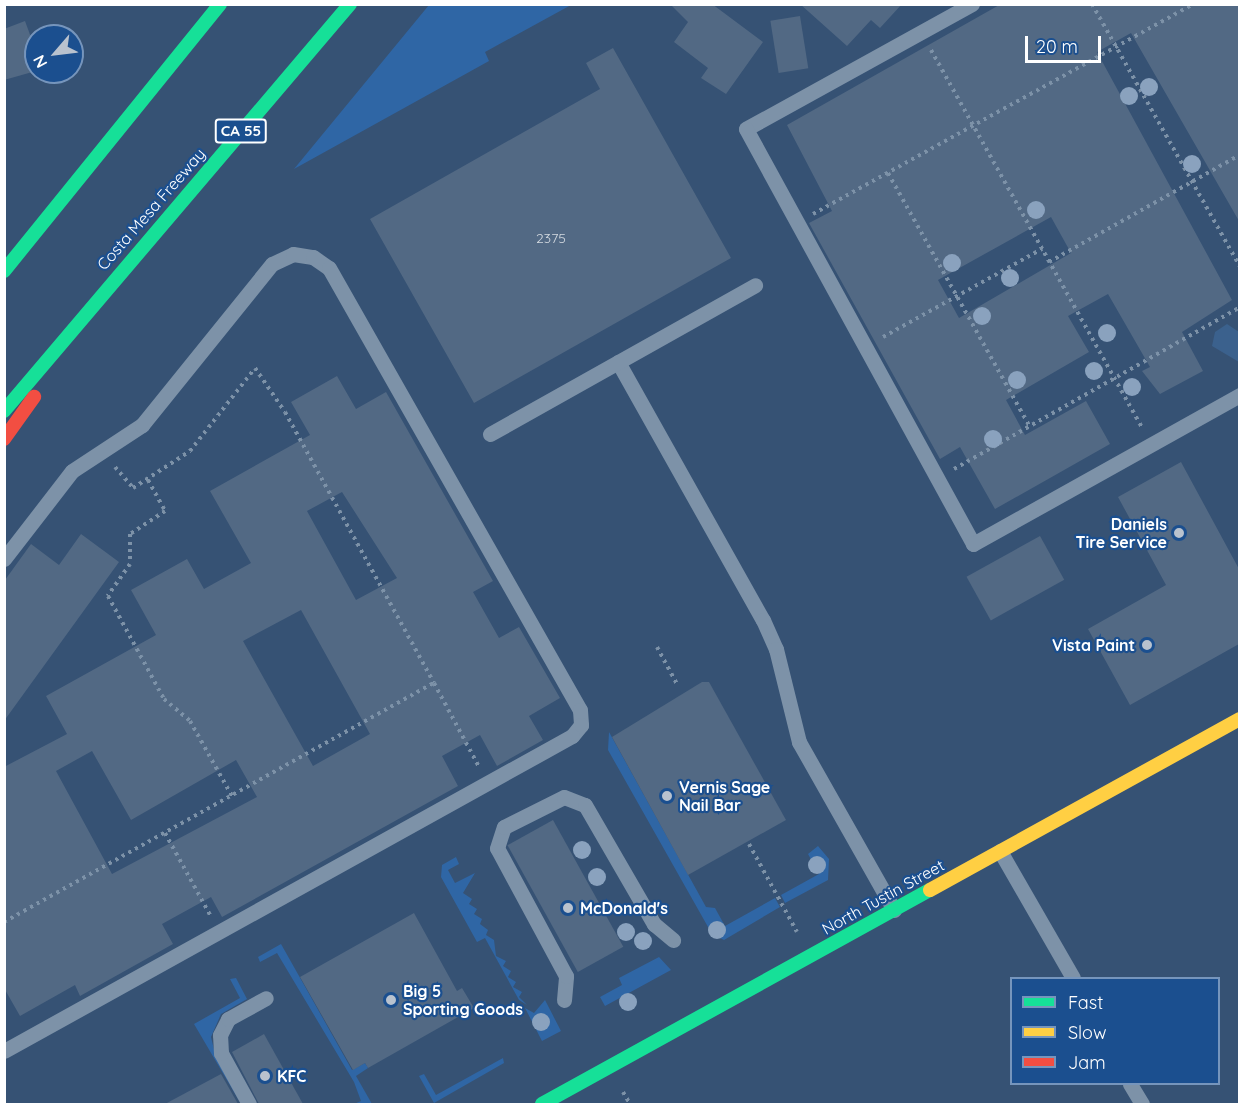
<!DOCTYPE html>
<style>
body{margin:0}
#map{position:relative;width:1244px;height:1109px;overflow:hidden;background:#365274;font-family:Quicksand,sans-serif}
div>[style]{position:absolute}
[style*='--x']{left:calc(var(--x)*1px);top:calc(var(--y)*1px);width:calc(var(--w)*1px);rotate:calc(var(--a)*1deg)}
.green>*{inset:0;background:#2f66a5}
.water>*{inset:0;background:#3b618d}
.building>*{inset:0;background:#526984;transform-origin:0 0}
.path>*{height:4px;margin-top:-2px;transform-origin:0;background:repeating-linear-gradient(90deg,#7d92a8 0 3px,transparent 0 7.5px)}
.lane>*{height:15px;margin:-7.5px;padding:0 7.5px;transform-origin:7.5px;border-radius:7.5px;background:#7d92a8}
.fast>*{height:14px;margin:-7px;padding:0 7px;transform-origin:7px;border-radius:7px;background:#16e098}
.slow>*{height:14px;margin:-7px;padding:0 7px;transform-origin:7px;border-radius:7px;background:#ffcf43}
.jam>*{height:14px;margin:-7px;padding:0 7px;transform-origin:7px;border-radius:7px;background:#f24e42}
.trees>*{width:18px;height:18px;margin:-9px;border-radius:50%;background:#8aa2be}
.dots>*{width:16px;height:16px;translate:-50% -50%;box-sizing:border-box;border:3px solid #1b4f8f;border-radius:50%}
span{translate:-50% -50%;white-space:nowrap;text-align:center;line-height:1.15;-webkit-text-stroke:4.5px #1b4f8f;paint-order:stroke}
.number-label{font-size:14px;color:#d4dae0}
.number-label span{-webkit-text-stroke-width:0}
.shield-label span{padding:2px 4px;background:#1b4f8f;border:2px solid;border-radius:4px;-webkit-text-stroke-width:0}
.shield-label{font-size:15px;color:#fff;font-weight:700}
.street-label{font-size:16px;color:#fff}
.poi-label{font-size:16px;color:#fff;font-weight:700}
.right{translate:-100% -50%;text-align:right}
.left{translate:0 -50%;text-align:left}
.frame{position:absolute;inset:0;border:6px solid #fff;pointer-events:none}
.legend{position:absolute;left:1010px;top:977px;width:210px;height:108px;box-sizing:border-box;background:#1b4f8f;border:2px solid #7695bc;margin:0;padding:8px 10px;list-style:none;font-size:18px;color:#fff}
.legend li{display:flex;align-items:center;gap:12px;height:30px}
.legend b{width:30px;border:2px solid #7695bc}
.north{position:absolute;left:24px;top:24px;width:60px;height:60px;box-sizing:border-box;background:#1b4f8f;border:2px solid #7695bc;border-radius:50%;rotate:242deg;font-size:16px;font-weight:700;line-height:24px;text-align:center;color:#fff}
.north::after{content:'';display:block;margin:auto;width:21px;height:27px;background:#b9c2ce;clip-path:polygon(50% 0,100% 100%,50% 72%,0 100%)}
.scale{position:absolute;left:1025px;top:36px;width:76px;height:27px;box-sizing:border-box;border:3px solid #fff;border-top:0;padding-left:8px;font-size:18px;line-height:21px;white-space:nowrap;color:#fff;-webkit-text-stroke:4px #1b4f8f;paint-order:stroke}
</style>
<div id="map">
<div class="green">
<div style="clip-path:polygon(429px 5px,571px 5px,485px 52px,489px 61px,294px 169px)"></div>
<div style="clip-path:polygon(609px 732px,706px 907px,715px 908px,725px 926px,775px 898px,780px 907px,724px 940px,712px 934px,608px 750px)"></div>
<div style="clip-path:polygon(818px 846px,829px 859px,828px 880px,785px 903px,781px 895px,819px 874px,808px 854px)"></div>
<div style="clip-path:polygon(456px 857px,459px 864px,448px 870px,455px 883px,475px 873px,463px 893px,472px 899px,469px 904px,477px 909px,474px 914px,482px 919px,480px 924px,488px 930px,486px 935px,494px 940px,496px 956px,506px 961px,503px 966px,511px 971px,508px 977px,516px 982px,513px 987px,522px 992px,519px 997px,527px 1005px,519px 1000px,485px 938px,477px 942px,441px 877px,442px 865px)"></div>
<div style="clip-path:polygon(281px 944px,352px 1070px,365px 1063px,368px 1068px,356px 1076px,372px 1104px,354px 1104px,361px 1101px,354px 1082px,277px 953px,260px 962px,258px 957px)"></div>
<div style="clip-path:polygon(659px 957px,671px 970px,605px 1006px,600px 997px,622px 985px,619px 978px)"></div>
<div style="clip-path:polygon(236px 978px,247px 999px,221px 1014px,211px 1037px,216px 1058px,241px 1104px,194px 1024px,240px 998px,230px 979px)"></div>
<div style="clip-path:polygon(545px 1000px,561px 1031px,542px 1041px,525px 1008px,534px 1013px)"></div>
<div style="clip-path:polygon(503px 1058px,504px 1063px,434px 1103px,419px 1076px,424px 1074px,436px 1095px)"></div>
</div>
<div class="water">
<div style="clip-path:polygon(1227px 324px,1239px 332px,1239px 362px,1212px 346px,1215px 332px)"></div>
</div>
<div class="building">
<div style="clip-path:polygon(670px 4px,712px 4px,763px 42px,726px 94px,701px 78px,708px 68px,674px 42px,688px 22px)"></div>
<div style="clip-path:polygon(800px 4px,902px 4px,880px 28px,871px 20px,847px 46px)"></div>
<div style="clip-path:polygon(evenodd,1001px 4px,1239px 4px,1239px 221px,1131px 33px,1097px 52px,1232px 300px,1182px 332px,1203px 371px,1160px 394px,1142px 371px,1150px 367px,1108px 294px,1068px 316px,1089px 352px,1006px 400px,1025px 435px,1086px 401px,1110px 444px,995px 509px,960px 447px,940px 459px,809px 223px,832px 211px,787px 125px,1001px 4px,1051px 217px,1071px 253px,959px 318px,938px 280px,1051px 217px)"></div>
<div style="left:800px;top:16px;width:53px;height:30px;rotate:81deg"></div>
<div style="clip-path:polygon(25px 21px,36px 51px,36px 71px,4px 80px,4px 29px)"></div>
<div style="clip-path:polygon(613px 48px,731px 258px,474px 403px,370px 219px,600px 89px,586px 63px)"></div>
<div style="clip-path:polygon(evenodd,337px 376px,356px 409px,386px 392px,493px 581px,473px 592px,499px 638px,519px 627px,560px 698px,529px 716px,543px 740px,497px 766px,480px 735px,442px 756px,458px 786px,222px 917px,211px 897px,162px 924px,173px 944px,80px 996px,75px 985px,20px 1016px,4px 988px,4px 767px,67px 734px,46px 696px,156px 635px,131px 590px,187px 559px,204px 589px,251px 563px,210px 491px,310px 435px,291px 402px,337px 376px,342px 492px,397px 578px,356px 600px,307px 511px,342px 492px,337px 376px,301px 610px,370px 734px,313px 766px,243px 641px,301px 610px,337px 376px,92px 751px,131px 820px,236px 760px,257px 797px,112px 874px,56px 771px,92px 751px)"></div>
<div style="clip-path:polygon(1181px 462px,1239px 569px,1239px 644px,1130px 705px,1088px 629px,1166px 585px,1118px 497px)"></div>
<div style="clip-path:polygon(81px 534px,119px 562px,4px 721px,5px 580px,31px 544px,59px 565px)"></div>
<div style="left:1040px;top:536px;width:50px;height:84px;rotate:61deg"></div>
<div style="clip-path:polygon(702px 682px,709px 682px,786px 820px,688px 875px,612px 737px)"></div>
<div style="left:553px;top:820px;width:145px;height:52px;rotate:61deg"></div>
<div style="clip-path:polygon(414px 913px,457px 991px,462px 988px,474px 1008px,368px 1068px,365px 1063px,353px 1070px,300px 977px)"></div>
<div style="clip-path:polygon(264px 1034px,303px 1104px,259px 1104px,232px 1052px)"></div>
<div style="clip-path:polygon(221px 1074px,238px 1104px,165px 1104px)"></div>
</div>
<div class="path">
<div style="--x:1092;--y:4;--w:302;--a:60.6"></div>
<div style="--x:931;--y:50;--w:433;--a:60.8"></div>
<div style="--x:888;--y:173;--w:291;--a:60.8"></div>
<div style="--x:813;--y:214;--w:434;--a:-28.9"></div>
<div style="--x:1049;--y:262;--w:219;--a:-29.3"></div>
<div style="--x:883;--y:337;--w:182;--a:-29"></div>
<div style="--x:115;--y:467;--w:28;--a:49"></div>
<div style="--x:133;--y:488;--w:68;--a:-33"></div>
<div style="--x:190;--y:451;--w:105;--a:-51.9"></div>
<div style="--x:255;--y:368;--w:53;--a:55.7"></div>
<div style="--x:285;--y:412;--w:309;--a:61.2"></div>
<div style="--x:954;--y:469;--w:329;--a:-29.5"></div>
<div style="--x:148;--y:480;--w:35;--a:61"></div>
<div style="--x:165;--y:511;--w:42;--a:146.7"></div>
<div style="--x:130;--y:534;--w:30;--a:90"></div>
<div style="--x:130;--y:564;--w:39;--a:125"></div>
<div style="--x:108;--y:596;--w:117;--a:61.5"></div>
<div style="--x:164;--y:699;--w:34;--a:40"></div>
<div style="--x:190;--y:721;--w:86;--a:60.8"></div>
<div style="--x:657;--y:647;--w:44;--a:61.7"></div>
<div style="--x:165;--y:833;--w:94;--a:61.2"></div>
<div style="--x:749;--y:844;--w:100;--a:61.4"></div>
<div style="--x:4;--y:922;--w:492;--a:-29.1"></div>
<div style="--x:434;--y:683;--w:95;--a:61.8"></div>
<div style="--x:623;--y:1092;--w:14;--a:60"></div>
</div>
<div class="lane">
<div style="--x:972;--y:4;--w:258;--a:151.1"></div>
<div style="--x:746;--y:129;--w:473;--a:61.3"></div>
<div style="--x:973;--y:544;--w:306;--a:-29.2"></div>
<div style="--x:618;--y:362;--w:296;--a:60.7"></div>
<div style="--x:763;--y:620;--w:32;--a:66"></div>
<div style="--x:776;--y:649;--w:96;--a:76.1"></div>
<div style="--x:799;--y:742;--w:193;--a:60.5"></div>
<div style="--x:490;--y:434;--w:304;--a:-29.3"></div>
<div style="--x:4;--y:559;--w:111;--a:-52.3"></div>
<div style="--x:72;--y:471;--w:84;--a:-33.3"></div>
<div style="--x:142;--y:425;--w:207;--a:-51.1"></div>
<div style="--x:272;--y:264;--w:23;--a:-25"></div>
<div style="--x:293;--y:254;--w:20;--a:9"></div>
<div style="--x:313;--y:257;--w:19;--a:35"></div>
<div style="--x:329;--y:268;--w:508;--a:60.41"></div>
<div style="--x:580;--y:710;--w:15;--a:86"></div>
<div style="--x:581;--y:725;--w:14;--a:129"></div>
<div style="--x:572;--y:736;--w:649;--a:150.99"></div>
<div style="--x:1000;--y:851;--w:146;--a:60.1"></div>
<div style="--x:564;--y:1000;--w:24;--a:-85"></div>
<div style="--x:566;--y:976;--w:145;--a:-118.3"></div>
<div style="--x:497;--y:848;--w:22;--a:-72"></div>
<div style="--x:504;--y:827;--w:67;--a:-26.6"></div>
<div style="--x:564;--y:797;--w:22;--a:21"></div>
<div style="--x:585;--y:805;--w:138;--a:59.9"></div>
<div style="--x:654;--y:924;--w:25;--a:40"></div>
<div style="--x:1130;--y:1084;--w:23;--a:59"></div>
<div style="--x:249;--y:1104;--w:58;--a:-118.8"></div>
<div style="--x:221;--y:1053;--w:18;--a:-93"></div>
<div style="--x:220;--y:1035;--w:18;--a:-63"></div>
<div style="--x:228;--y:1019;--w:43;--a:-28.9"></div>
</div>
<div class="fast">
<div style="--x:4;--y:271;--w:343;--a:-51"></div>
<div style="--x:4;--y:411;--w:534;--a:-49.63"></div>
<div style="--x:542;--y:1104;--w:443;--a:-28.9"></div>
</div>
<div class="slow">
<div style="--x:930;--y:890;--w:354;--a:-28.9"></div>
</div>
<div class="jam">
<div style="--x:4;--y:439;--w:52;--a:-54.5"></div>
</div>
<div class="trees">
<div style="left:1149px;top:87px"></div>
<div style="left:1129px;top:96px"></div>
<div style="left:1192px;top:164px"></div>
<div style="left:1036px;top:210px"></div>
<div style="left:952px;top:263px"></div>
<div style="left:1010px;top:278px"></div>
<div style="left:982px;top:316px"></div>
<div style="left:1107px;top:333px"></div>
<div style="left:1094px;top:371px"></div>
<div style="left:1017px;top:380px"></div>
<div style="left:1132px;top:387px"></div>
<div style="left:993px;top:439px"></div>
<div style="left:582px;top:850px"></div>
<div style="left:817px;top:865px"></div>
<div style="left:597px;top:877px"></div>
<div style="left:717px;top:930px"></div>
<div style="left:626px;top:932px"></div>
<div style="left:643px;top:941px"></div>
<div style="left:628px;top:1002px"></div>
<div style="left:541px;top:1022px"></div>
</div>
<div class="dots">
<div style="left:1179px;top:533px;background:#b9c2ce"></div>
<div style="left:1147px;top:645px;background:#b9c2ce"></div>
<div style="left:667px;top:796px;background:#b9c2ce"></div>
<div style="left:568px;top:908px;background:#b9c2ce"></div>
<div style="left:391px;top:1000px;background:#b9c2ce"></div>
<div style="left:265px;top:1076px;background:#b9c2ce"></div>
</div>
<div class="number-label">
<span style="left:551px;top:238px">2375</span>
</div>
<div class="shield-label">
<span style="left:241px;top:131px">CA 55</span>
</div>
<div class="street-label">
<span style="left:151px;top:209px;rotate:-49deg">Costa Mesa Freeway</span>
<span style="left:883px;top:897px;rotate:-29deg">North Tustin Street</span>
</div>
<div class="poi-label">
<span class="right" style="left:1167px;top:533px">Daniels<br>Tire Service</span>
<span class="right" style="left:1135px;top:645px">Vista Paint</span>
<span class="left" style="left:679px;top:796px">Vernis Sage<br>Nail Bar</span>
<span class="left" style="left:580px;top:908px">McDonald's</span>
<span class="left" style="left:403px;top:1000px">Big 5<br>Sporting Goods</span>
<span class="left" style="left:277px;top:1076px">KFC</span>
</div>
<div class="frame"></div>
<ul class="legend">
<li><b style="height:8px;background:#16e098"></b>Fast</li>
<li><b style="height:8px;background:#ffcf43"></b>Slow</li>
<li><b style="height:8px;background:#f24e42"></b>Jam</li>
</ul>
<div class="north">N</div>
<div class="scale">20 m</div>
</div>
